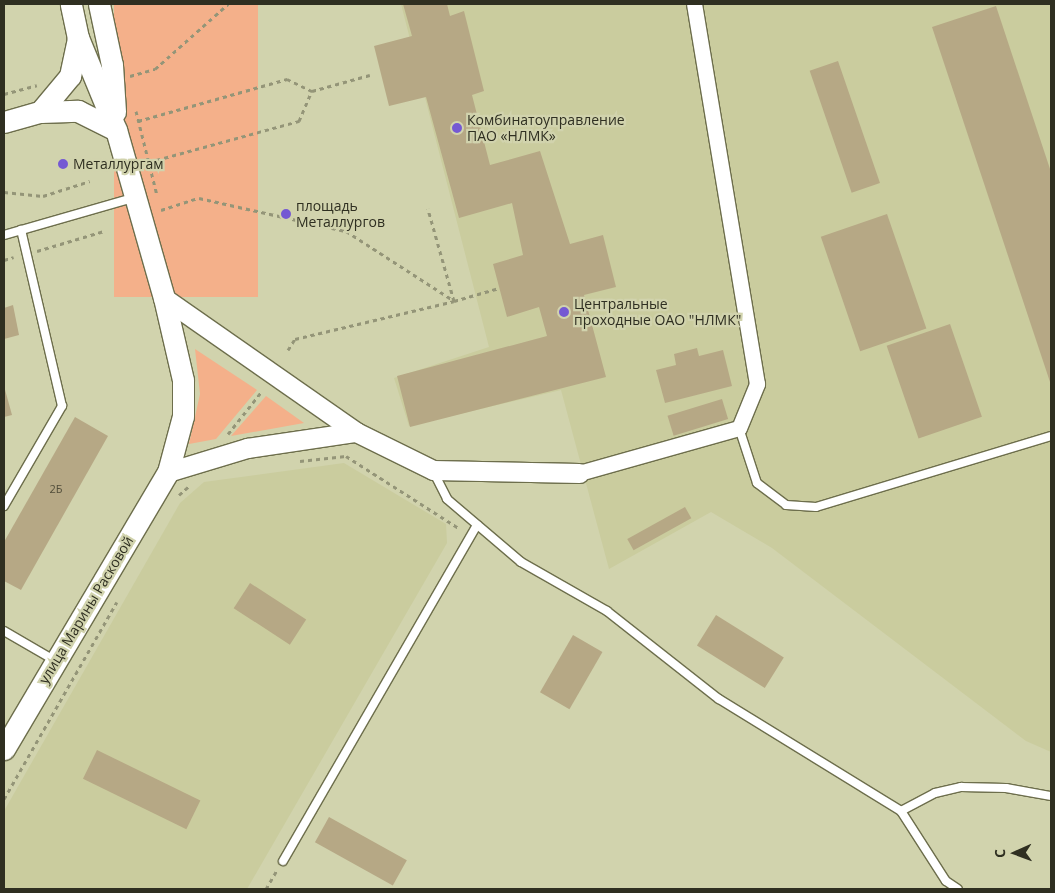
<!DOCTYPE html>
<meta charset="utf-8">
<style>
body{margin:0}
#map{position:relative;width:1055px;height:893px;overflow:hidden;background:#d1d3ad;font-family:"Open Sans",sans-serif}
div>[style]{position:absolute}
[style*='--x']{left:calc(var(--x)*1px);top:calc(var(--y)*1px);width:calc(var(--w)*1px);rotate:calc(var(--a)*1deg)}
.built>*{inset:0;background:#cacc9e}
.green>*{inset:0;background:#f4b08a;transform-origin:0 0}
.building>*{inset:0;background:#b6a885;transform-origin:0 0}
.path>*{height:3px;margin-top:-1.5px;transform-origin:0;background:repeating-linear-gradient(90deg,#949578 0 4px,transparent 0 8px)}
.roads{filter:drop-shadow(1px 0 #6d6e4c) drop-shadow(-1px 0 #6d6e4c) drop-shadow(0 1px #6d6e4c) drop-shadow(0 -1px #6d6e4c)}
.service>*{height:8px;margin:-4px;padding:0 4px;transform-origin:4px;border-radius:4px;background:#fff}
.minor>*{height:15px;margin:-7.5px;padding:0 7.5px;transform-origin:7.5px;border-radius:7.5px;background:#fff}
.tertiary>*{height:19px;margin:-9.5px;padding:0 9.5px;transform-origin:9.5px;border-radius:9.5px;background:#fff}
.secondary>*{height:21px;margin:-10.5px;padding:0 10.5px;transform-origin:10.5px;border-radius:10.5px;background:#fff}
.dots>*{width:14px;height:14px;translate:-50% -50%;box-sizing:border-box;border:2px solid #d1d3ad;border-radius:50%}
span{translate:-50% -50%;white-space:nowrap;text-align:center;line-height:1.15;-webkit-text-stroke:4.5px #d1d3ad;paint-order:stroke}
.number-label{font-size:11px;color:#514d3a}
.number-label span{-webkit-text-stroke-width:0}
.poi-label{font-size:14px;color:#2f2f21}
.left{translate:0 -50%;text-align:left}
.street-label{font-size:14px;color:#2f2f21}
.frame{position:absolute;inset:0;border:5px solid #2f2f21;pointer-events:none}
.north{position:absolute;left:990px;top:828px;width:50px;height:50px;-webkit-text-stroke:4px #d1d3ad;paint-order:stroke;rotate:268deg;font-size:14px;font-weight:700;line-height:20px;text-align:center;color:#2f2f21}
.north::after{content:'';display:block;margin:auto;width:18px;height:22px;background:#2f2f21;clip-path:polygon(50% 0,100% 100%,50% 72%,0 100%)}
</style>
<div id="map">
<div class="built">
<div style="clip-path:polygon(401px 4px,1051px 4px,1051px 752px,1026px 741px,772px 548px,711px 512px,609px 569px,561px 390px,409px 426px,394px 378px,489px 347px)"></div>
<div style="clip-path:polygon(344px 463px,446px 524px,447px 543px,247px 889px,4px 889px,4px 811px,180px 503px,204px 482px)"></div>
</div>
<div class="green">
<div style="left:114px;top:4px;width:144px;height:293px"></div>
<div style="clip-path:polygon(195px 349px,257px 390px,216px 439px,189px 444px,200px 394px)"></div>
<div style="clip-path:polygon(266px 396px,304px 423px,231px 436px)"></div>
</div>
<div class="building">
<div style="clip-path:polygon(403px 4px,447px 4px,450px 16px,464px 11px,484px 91px,472px 95px,490px 165px,540px 151px,570px 244px,603px 235px,616px 287px,584px 295px,606px 377px,410px 427px,397px 376px,547px 336px,539px 307px,507px 317px,493px 264px,523px 255px,512px 203px,459px 218px,426px 97px,389px 106px,374px 46px,412px 36px)"></div>
<div style="clip-path:polygon(996px 6px,1051px 172px,1051px 385px,932px 27px)"></div>
<div style="left:838px;top:61px;width:129px;height:30px;rotate:71deg"></div>
<div style="left:887px;top:214px;width:121px;height:70px;rotate:71deg"></div>
<div style="clip-path:polygon(13px 305px,19px 335px,4px 339px,4px 308px)"></div>
<div style="left:950px;top:324px;width:98px;height:67px;rotate:71deg"></div>
<div style="clip-path:polygon(697px 348px,699px 356px,723px 350px,732px 386px,665px 403px,656px 370px,676px 365px,674px 354px)"></div>
<div style="clip-path:polygon(4px 386px,12px 415px,4px 417px)"></div>
<div style="left:722px;top:399px;width:21px;height:57px;rotate:73deg"></div>
<div style="clip-path:polygon(75px 417px,108px 436px,21px 590px,4px 581px,4px 542px)"></div>
<div style="left:685px;top:507px;width:13px;height:66px;rotate:61deg"></div>
<div style="left:250px;top:583px;width:67px;height:30px;rotate:33deg"></div>
<div style="left:716px;top:615px;width:80px;height:36px;rotate:32deg"></div>
<div style="left:573px;top:635px;width:34px;height:66px;rotate:30deg"></div>
<div style="left:97px;top:750px;width:115px;height:32px;rotate:26deg"></div>
<div style="left:329px;top:817px;width:89px;height:29px;rotate:29deg"></div>
</div>
<div class="path">
<div style="--x:130;--y:76;--w:26;--a:-16"></div>
<div style="--x:155;--y:69;--w:98;--a:-41.7"></div>
<div style="--x:4;--y:94;--w:34;--a:-15"></div>
<div style="--x:136;--y:111;--w:87;--a:76"></div>
<div style="--x:138;--y:121;--w:155;--a:-15.7"></div>
<div style="--x:287;--y:79;--w:28;--a:26"></div>
<div style="--x:149;--y:162;--w:156;--a:-15.3"></div>
<div style="--x:299;--y:121;--w:33;--a:-67"></div>
<div style="--x:312;--y:91;--w:60;--a:-15.4"></div>
<div style="--x:4;--y:192;--w:39;--a:6"></div>
<div style="--x:43;--y:196;--w:49;--a:-17.7"></div>
<div style="--x:161;--y:210;--w:40;--a:-18"></div>
<div style="--x:199;--y:198;--w:151;--a:12.7"></div>
<div style="--x:346;--y:231;--w:129;--a:32.9"></div>
<div style="--x:454;--y:301;--w:47;--a:-16.1"></div>
<div style="--x:37;--y:251;--w:70;--a:-16.6"></div>
<div style="--x:4;--y:260;--w:10;--a:-17"></div>
<div style="--x:288;--y:350;--w:13;--a:-58"></div>
<div style="--x:295;--y:339;--w:163;--a:-13.4"></div>
<div style="--x:454;--y:301;--w:96;--a:-105.8"></div>
<div style="--x:228;--y:434;--w:55;--a:-51.7"></div>
<div style="--x:300;--y:461;--w:46;--a:-6.2"></div>
<div style="--x:346;--y:456;--w:135;--a:32.6"></div>
<div style="--x:179;--y:495;--w:13;--a:-42"></div>
<div style="--x:4;--y:799;--w:227;--a:-60.2"></div>
<div style="--x:266;--y:889;--w:22;--a:-60"></div>
</div>
<div class="roads">
<div class="service">
<div style="--x:4;--y:235;--w:134;--a:-16"></div>
<div style="--x:739;--y:428;--w:58;--a:71.9"></div>
<div style="--x:757;--y:483;--w:36;--a:37"></div>
<div style="--x:786;--y:505;--w:30;--a:4"></div>
<div style="--x:816;--y:507;--w:245;--a:-16.8"></div>
<div style="--x:433;--y:471;--w:31;--a:63"></div>
<div style="--x:447;--y:499;--w:97;--a:40.4"></div>
<div style="--x:521;--y:562;--w:99;--a:29.7"></div>
<div style="--x:607;--y:611;--w:142;--a:38.2"></div>
<div style="--x:719;--y:699;--w:214;--a:31.6"></div>
<div style="--x:901;--y:811;--w:83;--a:57.3"></div>
<div style="--x:946;--y:881;--w:14;--a:34"></div>
<div style="--x:4;--y:506;--w:116;--a:-59.9"></div>
<div style="--x:62;--y:406;--w:181;--a:-103.1"></div>
<div style="--x:4;--y:631;--w:58;--a:30.1"></div>
<div style="--x:901;--y:811;--w:38;--a:-28"></div>
<div style="--x:935;--y:793;--w:27;--a:-13"></div>
<div style="--x:961;--y:787;--w:45;--a:1.3"></div>
<div style="--x:1006;--y:788;--w:46;--a:10.1"></div>
<div style="--x:283;--y:861;--w:388;--a:-60"></div>
</div>
<div class="minor">
<div style="--x:579;--y:473;--w:166;--a:-15.7"></div>
<div style="--x:739;--y:428;--w:48;--a:-67.8"></div>
<div style="--x:757;--y:384;--w:385;--a:-99.4"></div>
</div>
<div class="tertiary">
<div style="--x:164;--y:298;--w:234;--a:34.9"></div>
<div style="--x:356;--y:432;--w:86;--a:26.3"></div>
<div style="--x:433;--y:470;--w:146;--a:1.2"></div>
<div style="--x:168;--y:472;--w:83;--a:-16.9"></div>
<div style="--x:247;--y:448;--w:110;--a:-8.4"></div>
</div>
<div class="secondary">
<div style="--x:99;--y:4;--w:62;--a:78"></div>
<div style="--x:112;--y:65;--w:47;--a:86.3"></div>
<div style="--x:40;--y:112;--w:47;--a:-50.2"></div>
<div style="--x:70;--y:76;--w:39;--a:-78"></div>
<div style="--x:78;--y:38;--w:35;--a:-102"></div>
<div style="--x:4;--y:122;--w:37;--a:-16"></div>
<div style="--x:40;--y:112;--w:38;--a:-2"></div>
<div style="--x:78;--y:111;--w:42;--a:26.6"></div>
<div style="--x:4;--y:749;--w:322;--a:-59.4"></div>
<div style="--x:168;--y:472;--w:58;--a:-75"></div>
<div style="--x:183;--y:416;--w:36;--a:-90"></div>
<div style="--x:183;--y:380;--w:84;--a:-103"></div>
<div style="--x:164;--y:298;--w:175;--a:-105.9"></div>
<div style="--x:116;--y:130;--w:100;--a:-112.4"></div>
</div>
</div>
<div class="dots">
<div style="left:457px;top:128px;background:#7559d3"></div>
<div style="left:63px;top:164px;background:#7559d3"></div>
<div style="left:286px;top:214px;background:#7559d3"></div>
<div style="left:564px;top:312px;background:#7559d3"></div>
</div>
<div class="number-label">
<span style="left:56px;top:489px">2Б</span>
</div>
<div class="poi-label">
<span class="left" style="left:467px;top:128px">Комбинатоуправление<br>ПАО «НЛМК»</span>
<span class="left" style="left:73px;top:164px">Металлургам</span>
<span class="left" style="left:296px;top:214px">площадь<br>Металлургов</span>
<span class="left" style="left:574px;top:312px">Центральные<br>проходные ОАО "НЛМК"</span>
</div>
<div class="street-label">
<span style="left:86px;top:610px;rotate:-59deg">улица Марины Расковой</span>
</div>
<div class="frame"></div>
<div class="north">С</div>
</div>
